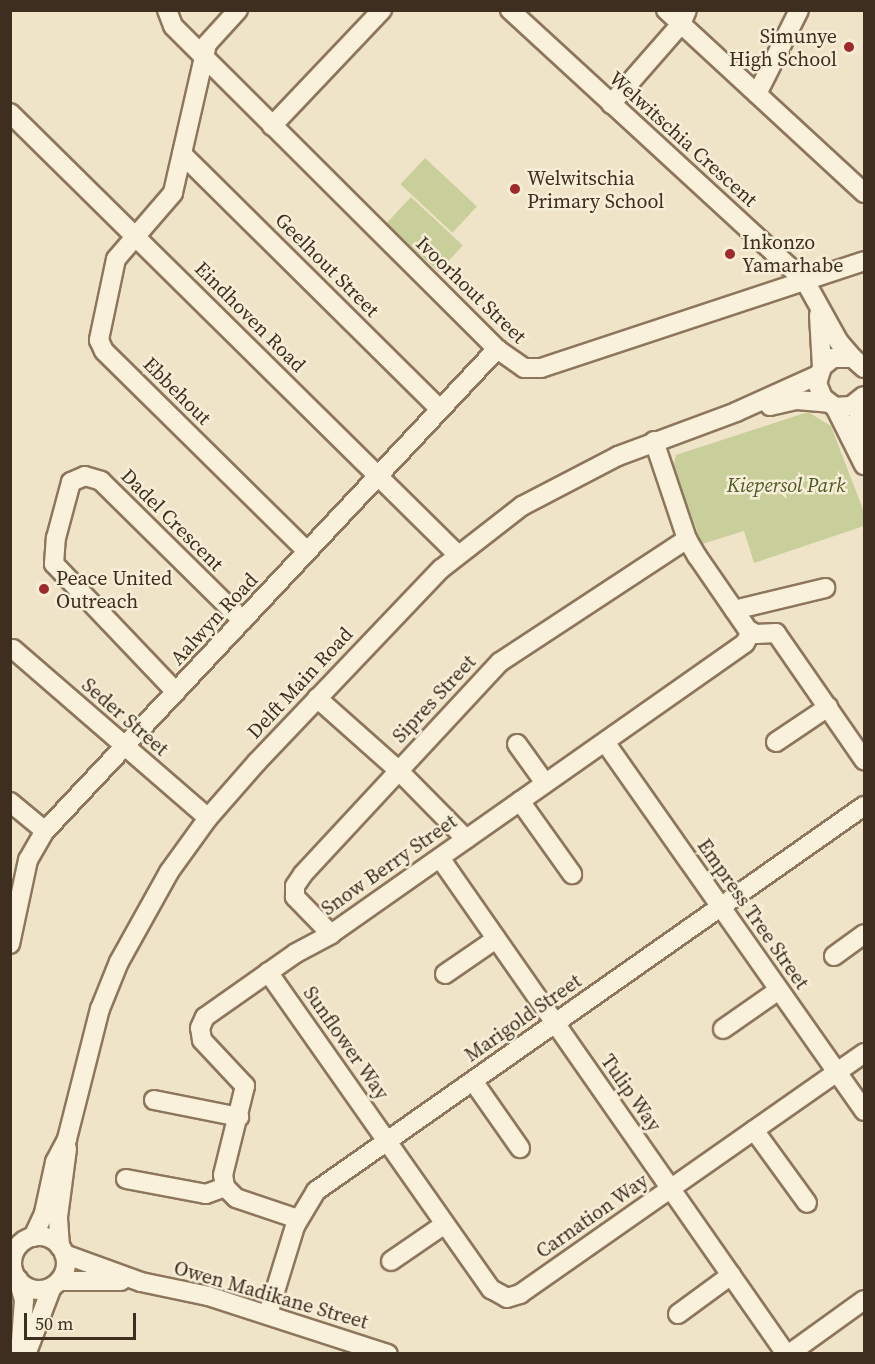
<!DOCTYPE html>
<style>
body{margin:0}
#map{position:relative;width:875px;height:1364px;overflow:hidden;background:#f0e4c8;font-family:"Source Serif 4",serif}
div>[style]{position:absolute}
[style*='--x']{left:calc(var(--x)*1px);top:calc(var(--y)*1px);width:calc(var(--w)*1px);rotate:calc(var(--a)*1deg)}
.green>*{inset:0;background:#c9cf9b;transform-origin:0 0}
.roads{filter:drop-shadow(2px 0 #8d765c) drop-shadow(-2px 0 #8d765c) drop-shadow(0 2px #8d765c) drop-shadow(0 -2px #8d765c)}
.minor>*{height:18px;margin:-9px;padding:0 9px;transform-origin:9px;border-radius:9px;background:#faf1dc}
.minor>.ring{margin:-9px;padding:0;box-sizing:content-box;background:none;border:18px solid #faf1dc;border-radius:50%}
.dots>*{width:16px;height:16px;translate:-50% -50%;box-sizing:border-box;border:3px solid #f7eed8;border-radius:50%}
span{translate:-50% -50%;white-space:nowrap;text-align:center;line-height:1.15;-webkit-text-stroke:5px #f7eed8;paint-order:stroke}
.poi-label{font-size:20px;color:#3d2e20}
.right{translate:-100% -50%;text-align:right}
.left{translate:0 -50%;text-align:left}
.street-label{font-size:20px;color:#3d2e20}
.park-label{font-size:20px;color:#4d5a26;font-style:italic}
.frame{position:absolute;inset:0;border:12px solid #3d2e20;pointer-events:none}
.scale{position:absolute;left:24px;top:1313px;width:112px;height:27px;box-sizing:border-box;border:3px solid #3d2e20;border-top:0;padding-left:8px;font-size:18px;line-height:21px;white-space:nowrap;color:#3d2e20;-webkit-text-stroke:4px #f7eed8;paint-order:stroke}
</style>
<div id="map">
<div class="green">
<div style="left:425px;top:158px;width:71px;height:36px;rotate:43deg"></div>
<div style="left:411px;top:197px;width:71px;height:36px;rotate:43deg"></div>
<div style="clip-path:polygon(808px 412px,831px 426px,864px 512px,864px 526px,754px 563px,744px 531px,702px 544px,673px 467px,676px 455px)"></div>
</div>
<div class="roads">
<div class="minor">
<div style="--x:167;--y:10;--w:17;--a:69"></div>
<div style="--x:173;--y:26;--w:457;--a:44.9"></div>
<div style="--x:497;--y:349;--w:33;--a:35"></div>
<div style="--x:524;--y:368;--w:17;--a:0"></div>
<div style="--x:541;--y:368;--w:340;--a:-18.3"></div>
<div style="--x:238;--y:10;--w:46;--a:132.4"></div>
<div style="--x:207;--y:44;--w:153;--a:102.9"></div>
<div style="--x:173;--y:193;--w:87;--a:130.8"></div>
<div style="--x:116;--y:259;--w:83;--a:101.9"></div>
<div style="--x:99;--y:340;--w:12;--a:66"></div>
<div style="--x:104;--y:351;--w:285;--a:44.6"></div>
<div style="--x:510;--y:10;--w:401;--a:42.6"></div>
<div style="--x:805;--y:281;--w:70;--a:60.9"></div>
<div style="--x:839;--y:342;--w:21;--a:49"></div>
<div style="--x:666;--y:10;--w:270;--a:42.7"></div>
<div style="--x:757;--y:94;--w:94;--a:-63.4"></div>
<div style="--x:611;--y:104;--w:106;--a:-48.8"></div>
<div style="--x:681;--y:24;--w:15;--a:-67"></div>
<div style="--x:10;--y:113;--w:628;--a:44.61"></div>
<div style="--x:272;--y:126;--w:160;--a:-46.5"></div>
<div style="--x:182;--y:154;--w:363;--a:44.7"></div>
<div style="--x:819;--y:315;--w:52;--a:86.7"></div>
<div style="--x:864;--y:368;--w:15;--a:-138"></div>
<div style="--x:853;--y:358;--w:20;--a:180"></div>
<div style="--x:833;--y:358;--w:14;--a:141"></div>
<div style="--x:822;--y:367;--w:17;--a:107"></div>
<div style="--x:817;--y:383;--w:16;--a:68"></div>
<div style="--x:823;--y:398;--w:15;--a:37"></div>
<div style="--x:835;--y:407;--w:16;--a:-4"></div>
<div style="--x:851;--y:406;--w:16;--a:-38"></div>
<div style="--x:770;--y:406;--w:28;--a:-13"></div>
<div style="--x:797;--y:400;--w:32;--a:5"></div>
<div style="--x:835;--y:407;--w:65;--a:63.4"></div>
<div style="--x:654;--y:441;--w:103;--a:71.4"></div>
<div style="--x:687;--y:539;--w:20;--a:60"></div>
<div style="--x:697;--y:556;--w:90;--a:55.4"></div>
<div style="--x:748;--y:630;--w:9;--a:27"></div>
<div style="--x:756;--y:634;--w:20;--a:-3"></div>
<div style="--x:776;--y:633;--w:155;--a:55.3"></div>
<div style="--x:861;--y:452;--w:32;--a:-95"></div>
<div style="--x:858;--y:420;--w:23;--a:-77"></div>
<div style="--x:734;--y:610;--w:94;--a:-13.6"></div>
<div style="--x:13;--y:649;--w:258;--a:40.9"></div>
<div style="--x:176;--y:692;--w:177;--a:-133.6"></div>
<div style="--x:54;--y:564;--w:26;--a:-86"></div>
<div style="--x:56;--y:538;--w:58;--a:-75"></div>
<div style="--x:71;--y:482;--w:15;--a:-23"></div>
<div style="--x:85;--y:476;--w:17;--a:17"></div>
<div style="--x:101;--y:481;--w:199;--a:44.6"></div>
<div style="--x:317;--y:698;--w:108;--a:41.6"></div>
<div style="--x:398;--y:770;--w:97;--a:45.4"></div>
<div style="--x:605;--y:742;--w:451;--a:54.9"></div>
<div style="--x:776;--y:742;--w:63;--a:-33.9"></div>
<div style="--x:517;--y:744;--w:48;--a:54.3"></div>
<div style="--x:520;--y:801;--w:90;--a:54.5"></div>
<div style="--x:10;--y:802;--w:45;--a:39.6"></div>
<div style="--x:440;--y:858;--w:605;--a:55.1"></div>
<div style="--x:331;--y:934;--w:52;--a:-134.2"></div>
<div style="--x:295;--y:897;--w:11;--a:-90"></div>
<div style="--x:295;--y:886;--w:14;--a:-56"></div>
<div style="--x:303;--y:874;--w:289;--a:-47.1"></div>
<div style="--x:500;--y:662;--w:224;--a:-33.3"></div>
<div style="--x:10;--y:944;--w:86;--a:-77.9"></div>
<div style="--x:28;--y:860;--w:34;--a:-60"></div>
<div style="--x:45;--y:831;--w:661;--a:-46.84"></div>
<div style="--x:834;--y:956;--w:37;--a:-36"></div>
<div style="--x:268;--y:972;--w:388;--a:54.9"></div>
<div style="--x:491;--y:1289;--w:18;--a:29"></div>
<div style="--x:507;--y:1298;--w:14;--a:-17"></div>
<div style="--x:520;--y:1294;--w:420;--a:-35"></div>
<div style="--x:445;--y:974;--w:62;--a:-34.5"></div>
<div style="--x:723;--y:1029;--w:68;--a:-34.9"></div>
<div style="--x:473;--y:1081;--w:82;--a:55"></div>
<div style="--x:154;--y:1100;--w:87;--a:11.3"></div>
<div style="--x:754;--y:1130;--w:90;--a:54"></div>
<div style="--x:126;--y:1179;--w:81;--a:10.6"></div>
<div style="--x:206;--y:1194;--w:20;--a:-20"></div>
<div style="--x:298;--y:1219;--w:65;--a:-161.3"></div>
<div style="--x:236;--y:1198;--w:16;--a:-135"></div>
<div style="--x:225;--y:1187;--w:12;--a:-99"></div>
<div style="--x:223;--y:1175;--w:92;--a:-76.1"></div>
<div style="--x:245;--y:1086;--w:63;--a:-133.1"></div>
<div style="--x:202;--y:1040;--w:12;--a:-99"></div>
<div style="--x:200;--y:1028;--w:12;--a:-66"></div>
<div style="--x:205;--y:1017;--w:111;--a:-35.1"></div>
<div style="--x:296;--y:953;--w:40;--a:-28"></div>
<div style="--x:331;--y:934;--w:506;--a:-35.1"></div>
<div style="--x:745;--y:643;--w:13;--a:-61"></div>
<div class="ring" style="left:12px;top:1236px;width:36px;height:36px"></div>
<div style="--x:33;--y:1237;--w:26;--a:-65"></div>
<div style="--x:44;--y:1213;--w:52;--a:-77.8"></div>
<div style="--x:55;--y:1162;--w:26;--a:-62"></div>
<div style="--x:67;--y:1139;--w:134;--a:-75.8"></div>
<div style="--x:100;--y:1009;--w:51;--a:-68"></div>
<div style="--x:119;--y:962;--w:103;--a:-60.9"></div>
<div style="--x:169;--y:872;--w:67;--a:-54.2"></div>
<div style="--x:208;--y:818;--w:74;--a:-48.8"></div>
<div style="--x:257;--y:762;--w:267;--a:-46.4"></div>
<div style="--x:441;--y:569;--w:103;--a:-37.9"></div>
<div style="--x:522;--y:506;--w:108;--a:-27.5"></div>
<div style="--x:618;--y:456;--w:126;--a:-20.4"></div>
<div style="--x:736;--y:412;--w:90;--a:-24.3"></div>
<div style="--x:60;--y:1247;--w:30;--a:-94"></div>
<div style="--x:58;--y:1217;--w:69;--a:-82.5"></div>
<div style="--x:64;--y:1254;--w:82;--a:20"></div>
<div style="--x:141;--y:1282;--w:68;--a:11.8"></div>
<div style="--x:208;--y:1296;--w:189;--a:17.9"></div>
<div style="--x:391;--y:1261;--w:65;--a:-34.4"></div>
<div style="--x:18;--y:1279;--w:22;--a:74"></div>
<div style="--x:24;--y:1300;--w:54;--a:94.2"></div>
<div style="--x:59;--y:1281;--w:62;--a:0"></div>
<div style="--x:268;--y:1314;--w:92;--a:-72.9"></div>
<div style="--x:295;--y:1226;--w:41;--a:-59"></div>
<div style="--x:316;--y:1191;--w:670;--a:-35.09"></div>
<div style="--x:678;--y:1314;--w:66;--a:-36.3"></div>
<div style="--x:27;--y:1352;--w:70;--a:-69"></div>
<div style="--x:789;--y:1354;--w:92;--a:-35.8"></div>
</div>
</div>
<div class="dots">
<div style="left:849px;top:47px;background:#9e2a2b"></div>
<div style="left:515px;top:189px;background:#9e2a2b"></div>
<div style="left:730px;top:254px;background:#9e2a2b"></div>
<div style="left:44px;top:589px;background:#9e2a2b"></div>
</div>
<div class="poi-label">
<span class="right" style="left:837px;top:48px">Simunye<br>High School</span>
<span class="left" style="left:527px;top:190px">Welwitschia<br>Primary School</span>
<span class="left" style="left:742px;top:254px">Inkonzo<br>Yamarhabe</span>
<span class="left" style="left:56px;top:590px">Peace United<br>Outreach</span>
</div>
<div class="street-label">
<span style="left:683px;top:139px;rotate:42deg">Welwitschia Crescent</span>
<span style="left:327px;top:265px;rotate:45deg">Geelhout Street</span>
<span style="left:471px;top:290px;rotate:44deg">Ivoorhout Street</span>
<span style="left:250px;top:317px;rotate:45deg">Eindhoven Road</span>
<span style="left:177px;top:391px;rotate:45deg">Ebbehout</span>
<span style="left:172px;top:520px;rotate:45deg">Dadel Crescent</span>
<span style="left:214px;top:619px;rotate:-47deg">Aalwyn Road</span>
<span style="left:300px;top:683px;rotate:-47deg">Delft Main Road</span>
<span style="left:434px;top:699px;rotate:-47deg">Sipres Street</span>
<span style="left:125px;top:717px;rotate:41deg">Seder Street</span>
<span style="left:389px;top:865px;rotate:-35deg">Snow Berry Street</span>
<span style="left:753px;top:914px;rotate:55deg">Empress Tree Street</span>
<span style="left:523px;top:1018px;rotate:-35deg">Marigold Street</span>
<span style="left:346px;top:1043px;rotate:55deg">Sunflower Way</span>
<span style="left:631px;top:1093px;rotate:55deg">Tulip Way</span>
<span style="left:592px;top:1216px;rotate:-35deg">Carnation Way</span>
<span style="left:271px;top:1295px;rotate:16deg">Owen Madikane Street</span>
</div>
<div class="park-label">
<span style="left:786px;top:485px">Kiepersol Park</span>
</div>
<div class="frame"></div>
<div class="scale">50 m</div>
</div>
